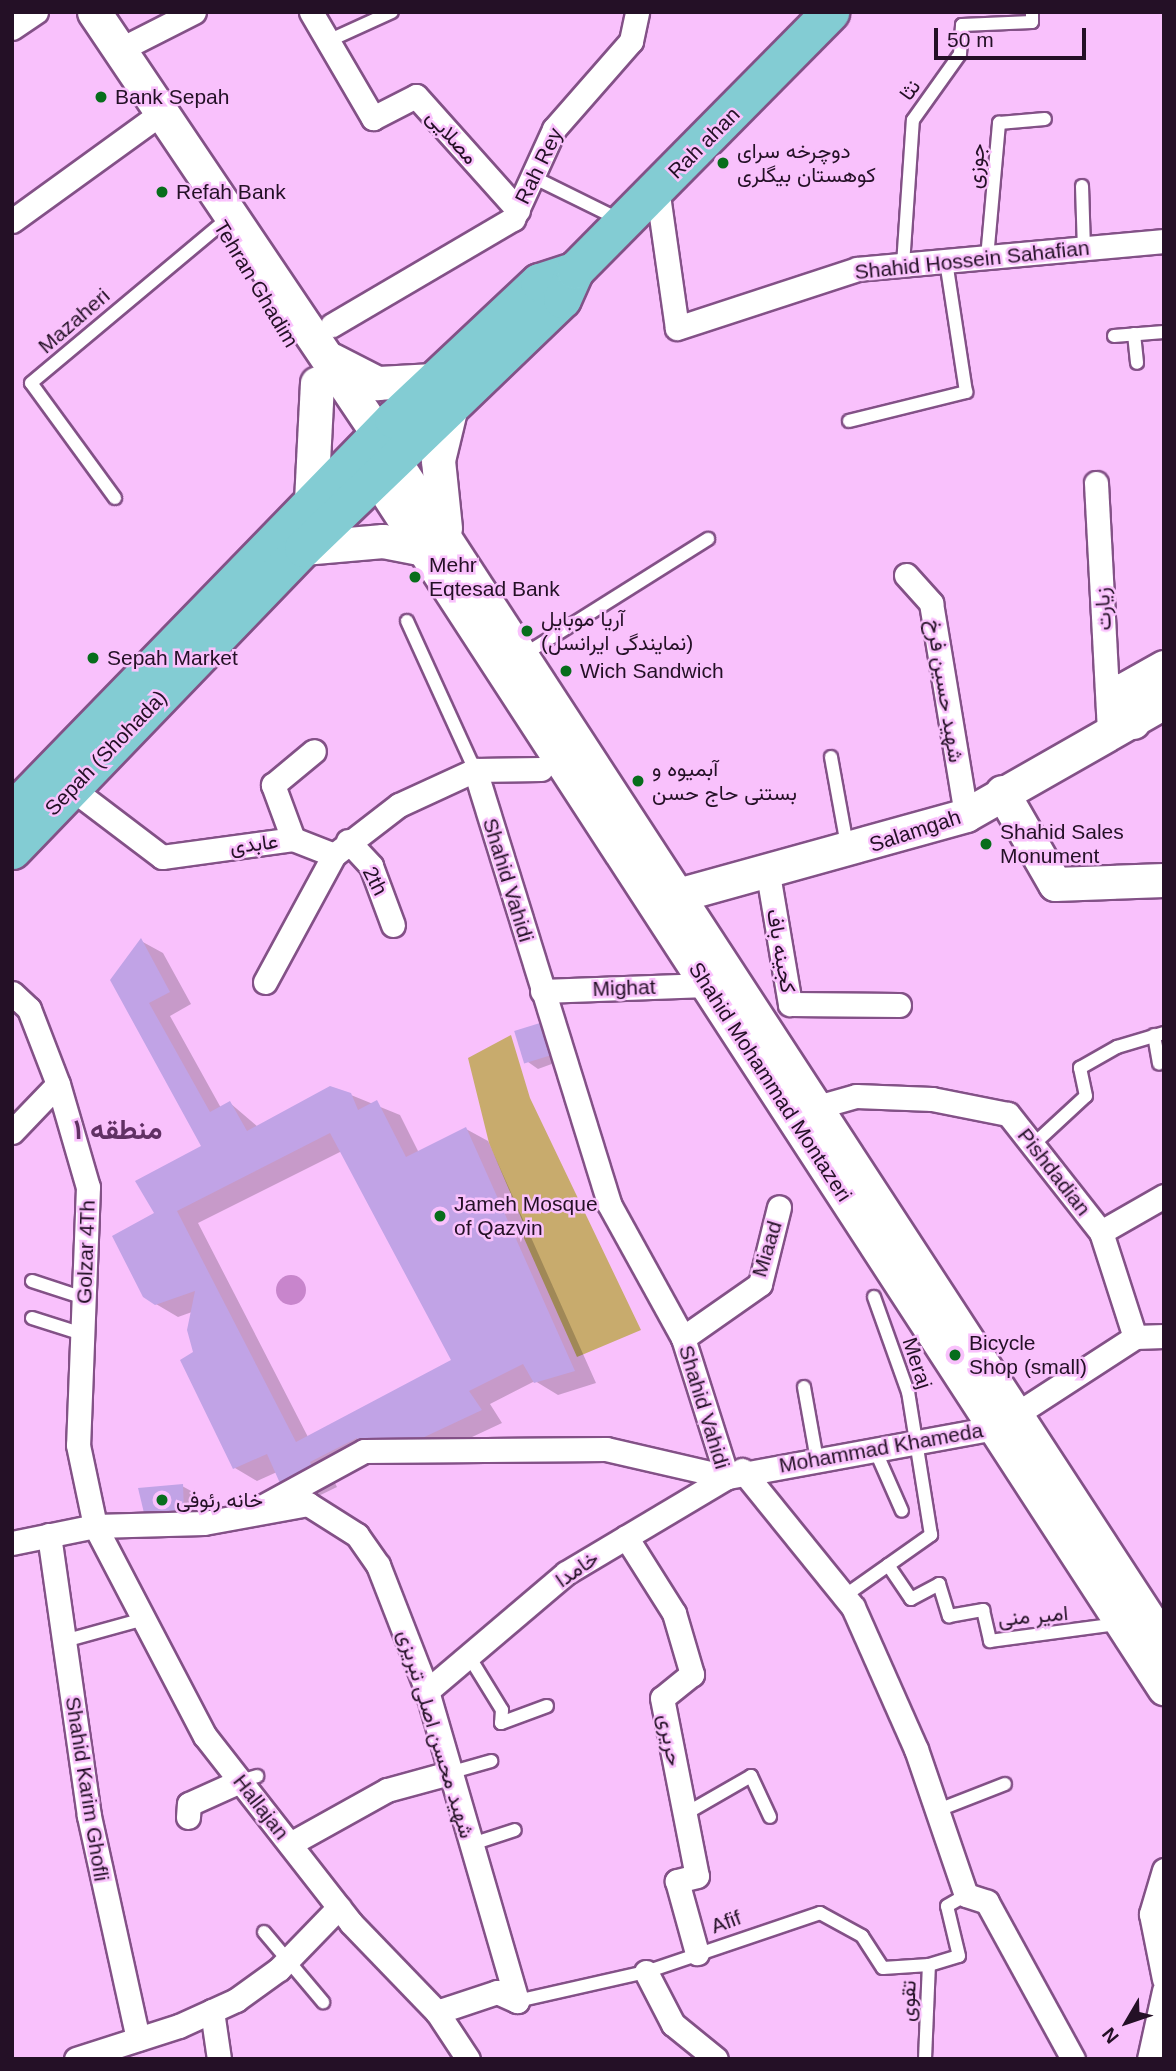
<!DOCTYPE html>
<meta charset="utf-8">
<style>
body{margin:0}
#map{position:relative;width:1176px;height:2071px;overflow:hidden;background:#f9c1fc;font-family:Helvetica,Vazirmatn,sans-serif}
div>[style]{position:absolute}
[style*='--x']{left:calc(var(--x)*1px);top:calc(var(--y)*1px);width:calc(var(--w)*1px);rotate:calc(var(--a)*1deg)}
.green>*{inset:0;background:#c8ab6d}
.water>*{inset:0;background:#c885cc}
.round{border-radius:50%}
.shadow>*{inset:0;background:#0003}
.building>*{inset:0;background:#c1a3e6;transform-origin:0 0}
.roads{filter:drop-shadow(2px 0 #835187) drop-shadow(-2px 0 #835187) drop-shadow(0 2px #835187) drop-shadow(0 -2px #835187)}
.lane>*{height:12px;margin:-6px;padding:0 6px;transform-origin:6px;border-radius:6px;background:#fff}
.street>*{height:23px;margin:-11.5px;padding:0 11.5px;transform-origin:11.5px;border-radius:11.5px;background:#fff}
.secondary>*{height:33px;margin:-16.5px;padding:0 16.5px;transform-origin:16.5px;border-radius:16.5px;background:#fff}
.primary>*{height:37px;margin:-18.5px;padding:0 18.5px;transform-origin:18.5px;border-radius:18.5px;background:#83ccd3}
.dots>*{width:19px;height:19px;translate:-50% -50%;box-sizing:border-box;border:4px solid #f9c1fc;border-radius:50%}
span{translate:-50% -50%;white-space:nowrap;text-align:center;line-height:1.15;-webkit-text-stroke:5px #f9c1fc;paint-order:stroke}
.street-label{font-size:21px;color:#241026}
.poi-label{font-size:21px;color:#241026}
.left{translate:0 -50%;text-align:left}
.district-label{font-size:28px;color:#613164;font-weight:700}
.frame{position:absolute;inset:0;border:14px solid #241026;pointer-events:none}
.north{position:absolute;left:1092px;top:1987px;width:70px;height:70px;-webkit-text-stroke:5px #f9c1fc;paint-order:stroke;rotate:231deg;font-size:19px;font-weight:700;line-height:28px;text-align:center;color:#241026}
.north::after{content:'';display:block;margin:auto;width:24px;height:32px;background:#241026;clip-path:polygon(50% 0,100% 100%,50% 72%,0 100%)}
.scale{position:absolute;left:934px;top:28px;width:152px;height:32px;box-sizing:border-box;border:4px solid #241026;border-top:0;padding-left:9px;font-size:21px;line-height:24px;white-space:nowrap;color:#241026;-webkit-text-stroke:5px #f9c1fc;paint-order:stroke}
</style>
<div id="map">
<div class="green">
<div style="clip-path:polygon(511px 1035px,530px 1098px,641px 1330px,577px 1357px,523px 1236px,528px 1234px,489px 1143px,468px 1058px)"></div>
</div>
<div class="water">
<div class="round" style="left:276px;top:1275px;width:30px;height:30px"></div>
</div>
<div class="shadow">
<div style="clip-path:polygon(evenodd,141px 941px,163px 953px,191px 1004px,170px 1016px,221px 1108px,230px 1103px,258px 1127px,351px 1095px,400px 1115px,419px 1153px,466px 1129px,488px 1141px,596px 1383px,558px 1395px,535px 1381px,490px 1404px,502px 1423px,440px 1452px,376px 1452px,331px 1475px,337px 1487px,306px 1502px,277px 1472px,257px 1481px,235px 1468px,195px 1353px,192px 1312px,178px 1317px,156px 1304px,156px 1214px,203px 1147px,112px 980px,141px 941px,342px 1151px,453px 1361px,308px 1437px,198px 1223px,342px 1151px)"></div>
<div style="clip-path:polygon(540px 1025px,550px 1031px,560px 1061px,538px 1069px,528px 1062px)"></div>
<div style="clip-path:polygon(182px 1486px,193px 1492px,194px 1517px,156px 1518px,145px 1512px)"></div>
</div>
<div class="building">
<div style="clip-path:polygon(evenodd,141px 938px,170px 992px,149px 1003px,210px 1112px,230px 1101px,247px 1131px,330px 1086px,351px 1093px,358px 1110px,377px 1100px,406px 1157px,466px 1127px,575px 1371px,534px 1383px,523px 1364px,469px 1391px,482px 1410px,418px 1440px,361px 1445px,357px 1438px,310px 1462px,316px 1474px,283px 1490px,267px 1454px,233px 1469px,180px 1360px,193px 1352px,187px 1330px,195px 1291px,155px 1305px,143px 1297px,112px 1236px,154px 1213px,135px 1181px,201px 1146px,110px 980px,141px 938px,330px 1133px,451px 1360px,296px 1442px,177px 1211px,330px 1133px)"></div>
<div style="left:540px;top:1023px;width:34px;height:27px;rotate:73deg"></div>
<div style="clip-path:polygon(183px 1484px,184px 1512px,144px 1513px,138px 1488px)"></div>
</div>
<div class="roads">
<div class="lane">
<div style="--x:328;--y:41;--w:70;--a:-24.4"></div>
<div style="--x:533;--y:177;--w:97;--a:26.3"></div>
<div style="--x:1082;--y:186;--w:63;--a:88.2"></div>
<div style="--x:987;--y:258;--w:136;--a:-84.9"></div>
<div style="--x:999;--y:123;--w:46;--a:-5"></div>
<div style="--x:903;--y:265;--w:145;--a:-86.1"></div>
<div style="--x:913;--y:120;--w:81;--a:-54.5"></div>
<div style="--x:960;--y:54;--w:29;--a:-86"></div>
<div style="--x:962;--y:25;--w:70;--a:-2.5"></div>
<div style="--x:1032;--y:22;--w:10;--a:-90"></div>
<div style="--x:1134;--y:334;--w:29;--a:84"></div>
<div style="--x:1114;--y:336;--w:50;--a:-4.6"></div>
<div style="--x:849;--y:421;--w:121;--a:-13.9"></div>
<div style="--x:966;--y:392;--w:133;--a:-98.7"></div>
<div style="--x:115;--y:498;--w:142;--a:-126.1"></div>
<div style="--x:31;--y:383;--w:246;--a:-39.9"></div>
<div style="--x:407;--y:621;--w:164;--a:65.5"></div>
<div style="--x:522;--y:656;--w:220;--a:-32.2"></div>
<div style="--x:831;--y:757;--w:89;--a:79.7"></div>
<div style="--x:1154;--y:1035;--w:29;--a:80"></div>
<div style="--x:1035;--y:1143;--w:69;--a:-42.7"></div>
<div style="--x:1086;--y:1096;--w:29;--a:-102"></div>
<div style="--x:1080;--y:1068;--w:43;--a:-29.6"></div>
<div style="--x:1117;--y:1047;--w:49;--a:-16.6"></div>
<div style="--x:32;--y:1281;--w:55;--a:18.1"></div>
<div style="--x:32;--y:1318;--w:52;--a:17.7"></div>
<div style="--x:804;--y:1387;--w:74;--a:79.9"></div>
<div style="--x:876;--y:1452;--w:64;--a:66.2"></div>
<div style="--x:888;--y:1565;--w:41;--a:55.9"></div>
<div style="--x:911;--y:1599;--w:32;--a:-28"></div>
<div style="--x:939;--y:1584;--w:34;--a:73"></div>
<div style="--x:949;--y:1616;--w:35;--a:-10"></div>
<div style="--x:983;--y:1610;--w:32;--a:77"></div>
<div style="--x:990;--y:1641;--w:129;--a:-7.6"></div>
<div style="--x:843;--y:1597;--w:108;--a:-35.2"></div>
<div style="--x:931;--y:1535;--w:145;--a:-99.1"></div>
<div style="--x:908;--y:1392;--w:101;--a:-109.7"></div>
<div style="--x:64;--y:1641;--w:83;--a:-15.4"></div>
<div style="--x:470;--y:1658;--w:61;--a:58.4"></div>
<div style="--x:502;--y:1710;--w:13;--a:94"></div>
<div style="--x:501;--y:1723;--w:49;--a:-20.3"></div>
<div style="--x:449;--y:1773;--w:44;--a:-15.9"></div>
<div style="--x:240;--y:1781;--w:18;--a:-16"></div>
<div style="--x:936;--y:1811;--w:74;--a:-21.4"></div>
<div style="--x:685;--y:1814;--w:76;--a:-29.9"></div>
<div style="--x:751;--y:1776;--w:45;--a:65.1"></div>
<div style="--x:469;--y:1845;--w:48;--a:-18.1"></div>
<div style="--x:264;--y:1932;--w:92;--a:49.9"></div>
<div style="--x:517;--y:2001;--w:132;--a:-12.7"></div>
<div style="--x:646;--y:1972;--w:184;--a:-18.7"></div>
<div style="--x:820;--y:1913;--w:48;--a:28.7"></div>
<div style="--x:862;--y:1936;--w:38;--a:57"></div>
<div style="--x:883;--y:1968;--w:46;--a:-3.7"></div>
<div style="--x:929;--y:1965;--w:31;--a:-17"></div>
<div style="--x:959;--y:1956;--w:51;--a:-103.5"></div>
<div style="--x:947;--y:1906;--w:22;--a:-30"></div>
<div style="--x:925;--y:2059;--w:94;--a:-87.6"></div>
</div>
<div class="street">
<div style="--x:311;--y:12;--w:123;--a:59.7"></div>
<div style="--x:373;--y:118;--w:48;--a:-27.1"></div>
<div style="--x:416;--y:96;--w:153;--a:48.2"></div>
<div style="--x:12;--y:28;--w:29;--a:-34"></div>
<div style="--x:119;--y:50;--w:84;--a:-26.9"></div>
<div style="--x:657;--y:188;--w:141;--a:81.9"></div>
<div style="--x:677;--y:328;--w:189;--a:-18.1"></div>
<div style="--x:857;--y:269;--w:308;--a:-5.2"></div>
<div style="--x:12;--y:221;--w:184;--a:-35.9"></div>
<div style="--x:332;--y:325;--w:210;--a:-30.4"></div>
<div style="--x:513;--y:219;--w:99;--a:-65.5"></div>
<div style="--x:554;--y:129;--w:117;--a:-48.8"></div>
<div style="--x:631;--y:41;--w:30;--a:-78"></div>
<div style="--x:1096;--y:483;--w:252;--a:87"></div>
<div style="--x:906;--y:575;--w:38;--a:48"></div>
<div style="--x:931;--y:603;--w:215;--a:80.6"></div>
<div style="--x:475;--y:770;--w:454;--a:72.8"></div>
<div style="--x:609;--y:1204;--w:153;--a:61.1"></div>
<div style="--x:683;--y:1338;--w:146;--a:72.4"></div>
<div style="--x:71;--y:788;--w:114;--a:37.2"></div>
<div style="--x:162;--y:857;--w:132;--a:-7.8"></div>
<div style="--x:293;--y:839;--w:44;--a:21.3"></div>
<div style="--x:334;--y:855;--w:82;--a:-37.6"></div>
<div style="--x:399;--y:805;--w:84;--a:-24.7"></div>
<div style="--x:475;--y:770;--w:66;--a:-0.9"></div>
<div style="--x:293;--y:839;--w:58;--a:-110.3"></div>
<div style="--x:273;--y:785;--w:53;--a:-39.7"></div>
<div style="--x:348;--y:841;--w:34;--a:47"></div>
<div style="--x:371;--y:866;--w:63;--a:69.6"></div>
<div style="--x:768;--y:874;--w:132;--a:80.4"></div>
<div style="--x:790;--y:1004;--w:109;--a:0.5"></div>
<div style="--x:265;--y:982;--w:145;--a:-61.5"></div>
<div style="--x:542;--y:991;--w:165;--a:-2.1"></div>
<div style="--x:12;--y:993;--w:23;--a:43"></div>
<div style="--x:29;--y:1009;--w:80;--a:68.9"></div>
<div style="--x:58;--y:1084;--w:107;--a:73.8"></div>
<div style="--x:88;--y:1187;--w:258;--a:92.2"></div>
<div style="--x:78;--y:1445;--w:83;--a:78.1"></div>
<div style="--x:95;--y:1526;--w:237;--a:62.4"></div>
<div style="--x:205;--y:1736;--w:237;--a:52"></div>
<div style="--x:351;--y:1923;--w:124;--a:46"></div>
<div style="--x:437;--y:2012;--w:56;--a:56.6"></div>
<div style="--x:803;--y:1111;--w:55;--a:-15.8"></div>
<div style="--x:856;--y:1096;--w:76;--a:2.3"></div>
<div style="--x:932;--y:1099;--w:77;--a:11.2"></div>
<div style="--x:1008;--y:1114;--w:150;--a:51.8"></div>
<div style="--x:1101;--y:1232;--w:110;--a:72.1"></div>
<div style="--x:12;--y:1132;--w:66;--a:-46.2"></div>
<div style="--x:1101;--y:1232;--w:73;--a:-29.7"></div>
<div style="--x:683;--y:1338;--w:94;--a:-35"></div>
<div style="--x:760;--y:1284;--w:79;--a:-76.1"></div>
<div style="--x:742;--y:1470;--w:176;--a:51"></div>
<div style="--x:853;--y:1607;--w:155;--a:66.1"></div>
<div style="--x:916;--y:1749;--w:154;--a:71.1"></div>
<div style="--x:966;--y:1895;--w:22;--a:18"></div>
<div style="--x:987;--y:1902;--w:179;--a:61.3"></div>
<div style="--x:265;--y:1505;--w:113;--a:-28.6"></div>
<div style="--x:364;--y:1451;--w:242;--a:-0.5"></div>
<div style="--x:606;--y:1449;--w:124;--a:13"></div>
<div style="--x:49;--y:1535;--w:284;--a:81.9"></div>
<div style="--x:89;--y:1816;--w:228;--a:77.6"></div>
<div style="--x:626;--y:1537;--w:90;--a:57.7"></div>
<div style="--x:674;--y:1613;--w:64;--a:73.6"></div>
<div style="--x:692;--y:1674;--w:38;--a:141"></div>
<div style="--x:662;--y:1698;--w:181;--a:78.9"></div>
<div style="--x:697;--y:1876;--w:21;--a:166"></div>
<div style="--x:677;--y:1881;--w:75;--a:74.5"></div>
<div style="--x:12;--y:1543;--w:85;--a:-11.6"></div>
<div style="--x:95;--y:1526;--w:109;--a:-1.6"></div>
<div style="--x:204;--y:1523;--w:106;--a:-10.4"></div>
<div style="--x:308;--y:1504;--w:58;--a:32.3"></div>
<div style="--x:357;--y:1535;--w:37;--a:55"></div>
<div style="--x:378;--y:1565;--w:135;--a:68.7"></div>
<div style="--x:427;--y:1691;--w:323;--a:73.8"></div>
<div style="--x:427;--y:1691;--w:182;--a:-40.3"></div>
<div style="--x:566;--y:1573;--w:187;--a:-30.8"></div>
<div style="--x:727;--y:1477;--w:272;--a:-10.4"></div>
<div style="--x:995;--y:1428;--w:167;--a:-33"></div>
<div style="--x:1135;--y:1337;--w:29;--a:-2"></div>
<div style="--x:188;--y:1817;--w:13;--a:-86"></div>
<div style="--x:189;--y:1804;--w:56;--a:-24.3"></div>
<div style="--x:290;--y:1844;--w:111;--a:-29.1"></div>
<div style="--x:387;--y:1790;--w:64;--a:-15.3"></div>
<div style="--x:1164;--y:1870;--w:46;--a:106.5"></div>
<div style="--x:1151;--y:1914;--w:66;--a:78.7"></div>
<div style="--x:646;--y:1972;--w:59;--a:62.6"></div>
<div style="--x:673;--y:2024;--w:55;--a:39.1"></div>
<div style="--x:212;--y:2011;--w:49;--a:81.7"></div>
<div style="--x:437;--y:2012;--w:63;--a:-18.4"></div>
<div style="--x:497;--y:1992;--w:22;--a:24"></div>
<div style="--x:76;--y:2059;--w:108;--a:-17.8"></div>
<div style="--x:179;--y:2026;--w:63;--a:-24.5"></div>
<div style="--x:236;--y:2000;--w:53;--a:-35.8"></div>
<div style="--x:279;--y:1969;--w:86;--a:-45.9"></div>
<div style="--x:1149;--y:2059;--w:70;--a:-77.6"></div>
</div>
<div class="secondary">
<div style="--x:94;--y:12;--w:509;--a:56.06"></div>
<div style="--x:332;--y:360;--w:51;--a:27.1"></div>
<div style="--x:377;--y:383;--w:58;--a:-3"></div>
<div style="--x:393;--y:459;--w:1412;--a:56.91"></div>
<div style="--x:376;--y:476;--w:1446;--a:56.97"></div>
<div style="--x:311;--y:501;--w:118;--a:-87.1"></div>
<div style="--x:445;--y:528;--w:68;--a:-95.9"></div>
<div style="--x:438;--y:460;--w:60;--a:-76.4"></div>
<div style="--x:303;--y:548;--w:80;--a:-5"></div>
<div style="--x:383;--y:541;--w:42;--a:11"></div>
<div style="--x:1133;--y:722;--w:34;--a:-107"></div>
<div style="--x:1123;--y:690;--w:47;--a:-29.3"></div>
<div style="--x:1002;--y:792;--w:106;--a:60.1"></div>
<div style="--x:1055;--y:884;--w:109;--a:-2.1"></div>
<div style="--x:678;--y:895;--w:299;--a:-15.5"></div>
<div style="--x:966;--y:815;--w:228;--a:-29.7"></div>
</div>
<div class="primary">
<div style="--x:12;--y:811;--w:547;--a:-45.82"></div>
<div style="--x:393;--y:419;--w:200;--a:-43.2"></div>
<div style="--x:539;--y:282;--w:38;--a:-18"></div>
<div style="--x:12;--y:850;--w:419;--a:-46.1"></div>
<div style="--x:303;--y:548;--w:359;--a:-43.9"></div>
<div style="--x:562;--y:299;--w:32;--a:-66"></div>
<div style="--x:575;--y:270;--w:363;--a:-45.3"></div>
</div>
</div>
<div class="dots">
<div style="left:101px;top:97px;background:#076d1b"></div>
<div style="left:723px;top:163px;background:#076d1b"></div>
<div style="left:162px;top:192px;background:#076d1b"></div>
<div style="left:415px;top:577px;background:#076d1b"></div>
<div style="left:527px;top:631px;background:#076d1b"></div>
<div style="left:93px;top:658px;background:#076d1b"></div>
<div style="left:566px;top:671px;background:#076d1b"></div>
<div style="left:638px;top:781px;background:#076d1b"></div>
<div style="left:986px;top:844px;background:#076d1b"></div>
<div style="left:440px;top:1216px;background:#076d1b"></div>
<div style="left:955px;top:1355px;background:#076d1b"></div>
<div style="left:162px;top:1500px;background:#076d1b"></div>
</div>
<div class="street-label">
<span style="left:910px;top:90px;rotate:-54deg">نثا</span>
<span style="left:452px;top:137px;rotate:48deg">مصلایی</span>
<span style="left:704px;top:143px;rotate:-45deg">Rah ahan</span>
<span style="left:539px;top:166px;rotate:-64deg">Rah Rey</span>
<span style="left:976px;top:166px;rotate:-85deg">جوزی</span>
<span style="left:972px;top:260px;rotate:-6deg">Shahid Hossein Sahafian</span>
<span style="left:256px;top:284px;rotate:59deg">Tehran Ghadim</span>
<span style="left:74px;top:321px;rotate:-41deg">Mazaheri</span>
<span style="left:1103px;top:609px;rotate:-93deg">زیارت</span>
<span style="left:945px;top:691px;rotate:81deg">شهید حسین فرخ</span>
<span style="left:106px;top:753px;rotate:-46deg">Sepah (Shohada)</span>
<span style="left:915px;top:831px;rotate:-18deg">Salamgah</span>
<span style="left:254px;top:844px;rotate:-7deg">عابدی</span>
<span style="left:508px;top:880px;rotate:73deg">Shahid Vahidi</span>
<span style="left:375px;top:881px;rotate:63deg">2th</span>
<span style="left:781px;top:951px;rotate:80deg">کجینه باف</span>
<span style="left:624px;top:988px;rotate:-2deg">Mighat</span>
<span style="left:770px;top:1082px;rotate:57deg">Shahid Mohammad Montazeri</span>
<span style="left:1054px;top:1172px;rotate:52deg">Pishdadian</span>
<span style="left:767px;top:1249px;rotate:-73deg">Miaad</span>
<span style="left:86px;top:1252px;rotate:-88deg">Golzar 4Th</span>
<span style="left:917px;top:1363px;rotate:72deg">Meraj</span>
<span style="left:704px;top:1407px;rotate:73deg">Shahid Vahidi</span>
<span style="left:881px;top:1448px;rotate:-10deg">Mohammad Khameda</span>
<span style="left:577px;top:1569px;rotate:-35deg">خامدا</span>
<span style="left:1033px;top:1616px;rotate:-5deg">امیر منی</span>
<span style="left:436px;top:1734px;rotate:73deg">شهید محسن اصلی تبریزی</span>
<span style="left:670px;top:1740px;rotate:79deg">حریری</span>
<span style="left:87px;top:1789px;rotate:81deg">Shahid Karim Ghofli</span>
<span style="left:261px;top:1807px;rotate:52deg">Hallajan</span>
<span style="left:726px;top:1922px;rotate:-20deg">Afif</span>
<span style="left:908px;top:2001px;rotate:-88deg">تقوی</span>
</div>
<div class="poi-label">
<span class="left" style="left:115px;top:97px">Bank Sepah</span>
<span class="left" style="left:737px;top:163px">دوچرخه سرای<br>کوهستان بیگلری</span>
<span class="left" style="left:176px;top:192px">Refah Bank</span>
<span class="left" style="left:429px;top:577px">Mehr<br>Eqtesad Bank</span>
<span class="left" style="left:541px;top:631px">آریا موبایل<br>(نمایندگی ایرانسل)</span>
<span class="left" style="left:107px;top:658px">Sepah Market</span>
<span class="left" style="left:580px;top:671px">Wich Sandwich</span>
<span class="left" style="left:652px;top:781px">آبمیوه و<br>بستنی حاج حسن</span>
<span class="left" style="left:1000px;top:844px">Shahid Sales<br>Monument</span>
<span class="left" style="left:454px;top:1216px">Jameh Mosque<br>of Qazvin</span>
<span class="left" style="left:969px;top:1355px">Bicycle<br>Shop (small)</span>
<span class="left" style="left:176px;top:1500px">خانه رئوفی</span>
</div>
<div class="district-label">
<span style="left:118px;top:1130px">منطقه ۱</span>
</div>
<div class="frame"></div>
<div class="north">N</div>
<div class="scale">50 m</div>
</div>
